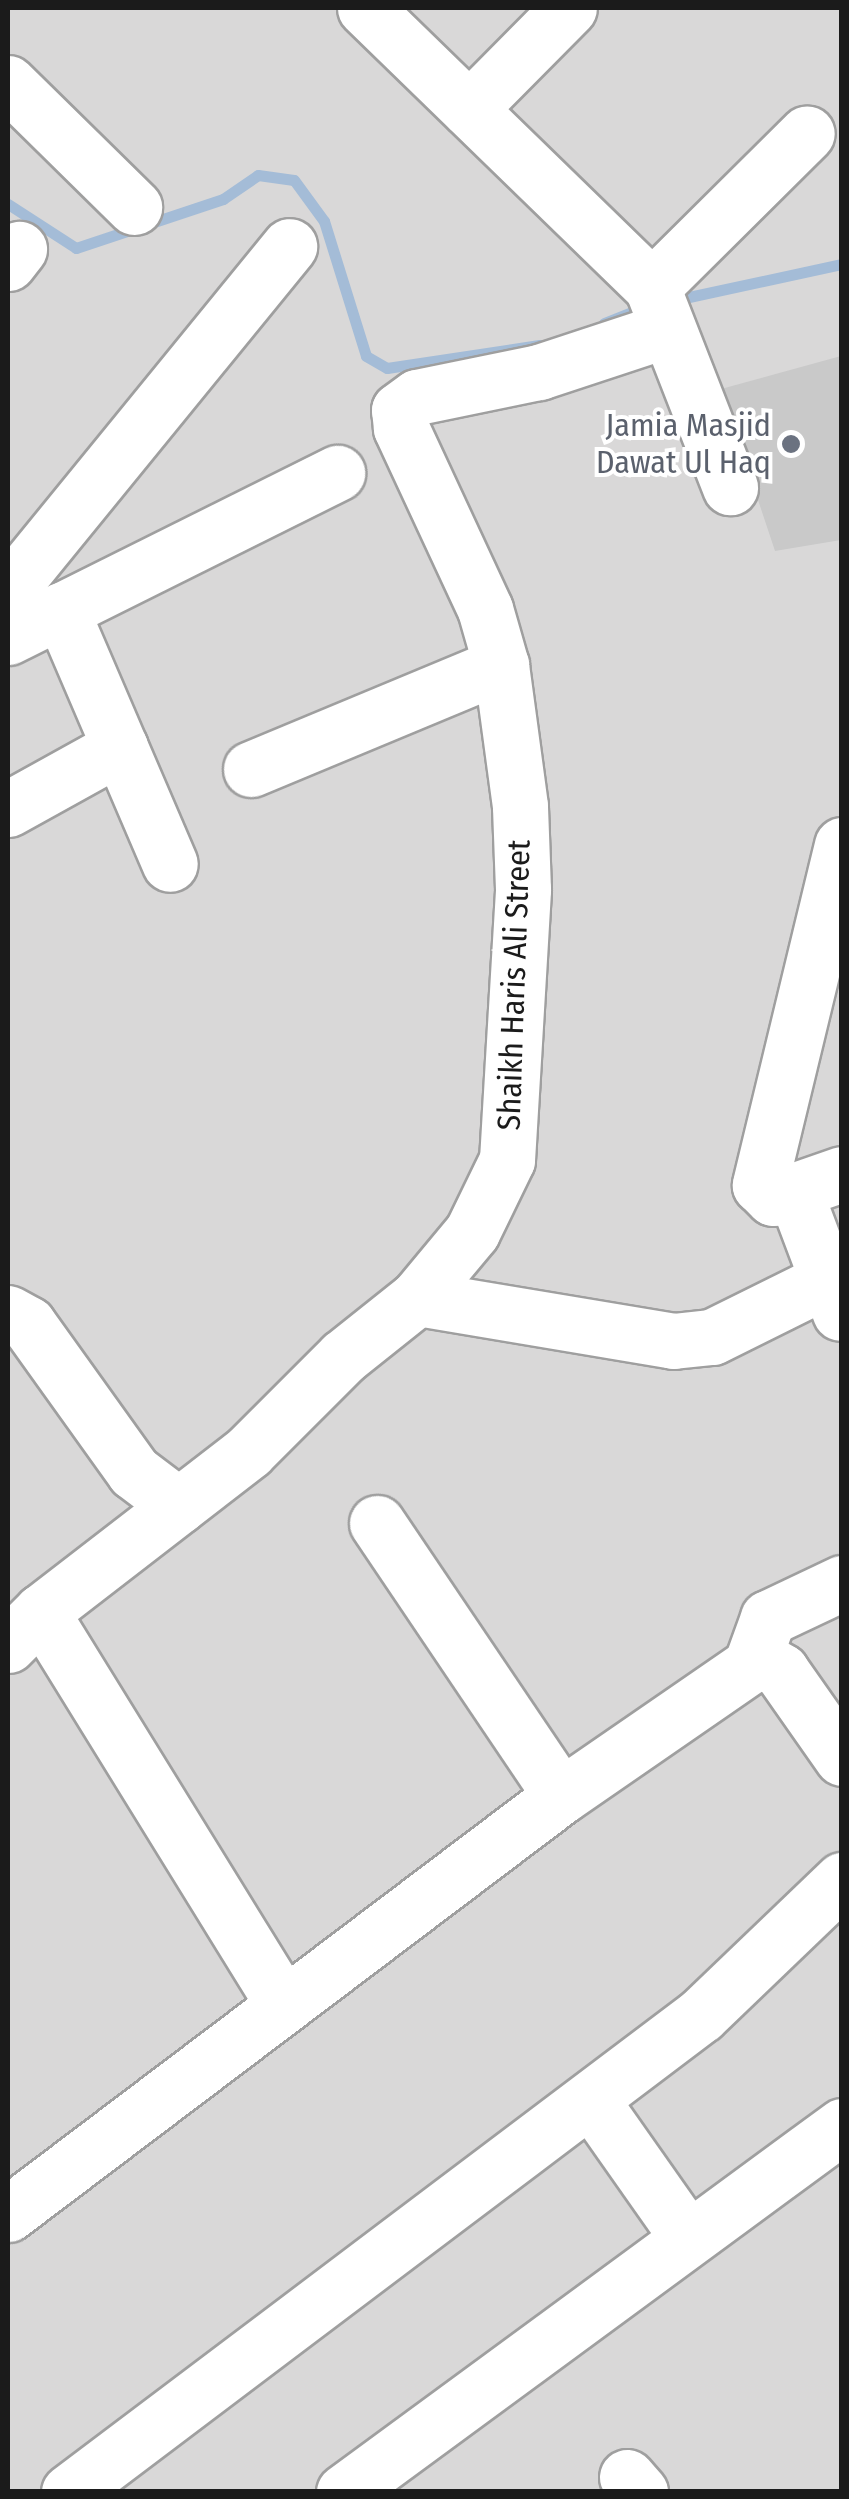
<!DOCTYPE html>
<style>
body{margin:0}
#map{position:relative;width:849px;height:2499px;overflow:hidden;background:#ecebe1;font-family:"Fira Sans Condensed",sans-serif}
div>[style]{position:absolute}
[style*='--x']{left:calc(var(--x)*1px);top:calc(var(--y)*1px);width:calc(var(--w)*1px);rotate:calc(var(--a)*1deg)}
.residential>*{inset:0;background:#d9d8d8;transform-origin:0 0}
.religious>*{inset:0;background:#c9c9c9}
.stream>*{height:11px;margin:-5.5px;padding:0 5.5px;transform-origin:5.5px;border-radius:5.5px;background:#a4bcd7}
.roads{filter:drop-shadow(2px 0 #9f9f9f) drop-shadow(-2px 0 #9f9f9f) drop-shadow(0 2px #9f9f9f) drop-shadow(0 -2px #9f9f9f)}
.minor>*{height:55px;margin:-27.5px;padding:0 27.5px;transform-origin:27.5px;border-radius:27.5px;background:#fff}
.dots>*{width:28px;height:28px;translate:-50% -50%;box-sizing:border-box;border:5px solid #fff;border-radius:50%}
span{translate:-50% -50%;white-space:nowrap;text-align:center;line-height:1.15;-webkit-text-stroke:8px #fff;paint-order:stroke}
.worship-label{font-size:32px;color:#5b616d}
.right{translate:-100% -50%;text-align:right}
.street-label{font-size:32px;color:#1b1b1b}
.frame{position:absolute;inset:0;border:10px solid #1b1b1b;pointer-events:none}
</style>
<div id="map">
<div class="residential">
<div style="left:8px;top:8px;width:833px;height:2483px"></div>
</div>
<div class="religious">
<div style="clip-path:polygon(841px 356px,841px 540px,775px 551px,721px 389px)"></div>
</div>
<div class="stream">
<div style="--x:8;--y:204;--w:81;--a:32.9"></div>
<div style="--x:76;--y:248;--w:155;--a:-18.4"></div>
<div style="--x:223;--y:199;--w:42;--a:-34.4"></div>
<div style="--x:258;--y:175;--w:36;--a:8"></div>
<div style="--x:294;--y:180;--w:51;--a:53.8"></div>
<div style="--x:324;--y:221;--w:141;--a:72.7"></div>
<div style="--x:366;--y:356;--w:24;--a:30"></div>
<div style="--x:387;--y:368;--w:154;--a:-8.6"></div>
<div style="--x:675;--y:300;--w:171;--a:-12.2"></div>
<div style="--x:604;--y:323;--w:41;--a:-21.5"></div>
</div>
<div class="roads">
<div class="minor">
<div style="--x:365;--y:8;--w:400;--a:44.2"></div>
<div style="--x:652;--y:287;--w:215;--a:68.7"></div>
<div style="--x:8;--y:83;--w:177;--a:44.5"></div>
<div style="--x:469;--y:109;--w:142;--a:-45.3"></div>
<div style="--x:8;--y:263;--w:18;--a:-52"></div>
<div style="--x:652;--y:287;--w:218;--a:-44.8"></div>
<div style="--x:8;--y:591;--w:445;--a:-50.8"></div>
<div style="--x:61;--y:610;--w:276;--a:66.8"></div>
<div style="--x:8;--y:637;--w:368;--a:-26.5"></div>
<div style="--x:251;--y:769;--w:271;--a:-22.6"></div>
<div style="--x:8;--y:809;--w:128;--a:-29"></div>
<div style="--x:842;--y:845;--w:350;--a:103.6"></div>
<div style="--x:760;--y:1185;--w:18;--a:45"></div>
<div style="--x:773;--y:1198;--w:73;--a:-19.2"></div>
<div style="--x:795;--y:1193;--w:128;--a:69.4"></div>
<div style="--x:417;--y:1298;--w:260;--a:9.5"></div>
<div style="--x:673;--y:1341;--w:39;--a:-6"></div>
<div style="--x:712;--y:1337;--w:128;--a:-26.4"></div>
<div style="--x:8;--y:1313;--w:23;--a:29"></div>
<div style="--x:28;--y:1324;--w:182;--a:54.4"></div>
<div style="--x:134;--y:1472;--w:56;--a:37.1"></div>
<div style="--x:377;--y:1523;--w:329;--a:56"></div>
<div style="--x:41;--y:1612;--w:461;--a:58.3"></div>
<div style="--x:8;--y:1645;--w:47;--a:-45"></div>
<div style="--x:41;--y:1612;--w:263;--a:-37.7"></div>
<div style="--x:249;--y:1451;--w:133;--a:-45"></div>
<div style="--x:343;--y:1357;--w:95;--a:-38.6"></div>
<div style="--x:417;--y:1298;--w:86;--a:-50.2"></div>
<div style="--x:472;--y:1232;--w:80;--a:-64.1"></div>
<div style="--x:507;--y:1160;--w:271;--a:-86.6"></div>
<div style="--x:523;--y:889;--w:83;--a:-92.1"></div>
<div style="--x:520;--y:806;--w:142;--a:-97.7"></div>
<div style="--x:501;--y:665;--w:58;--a:-105.9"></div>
<div style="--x:485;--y:609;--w:200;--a:-114.9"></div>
<div style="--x:401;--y:428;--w:18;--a:-96"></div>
<div style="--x:399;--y:410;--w:22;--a:-36"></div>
<div style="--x:417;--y:397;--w:125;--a:-11.6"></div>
<div style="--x:539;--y:372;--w:135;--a:-18.2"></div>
<div style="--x:757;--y:1657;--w:28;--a:30"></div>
<div style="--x:781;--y:1671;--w:106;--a:55"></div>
<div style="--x:591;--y:2100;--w:165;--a:54.9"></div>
<div style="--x:8;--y:2214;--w:693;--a:-37.08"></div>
<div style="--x:561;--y:1796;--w:231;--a:-34.6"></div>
<div style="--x:751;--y:1665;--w:50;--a:-70.1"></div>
<div style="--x:768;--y:1618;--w:82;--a:-25.3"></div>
<div style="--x:627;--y:2477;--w:20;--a:49"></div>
<div style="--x:69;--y:2492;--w:792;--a:-37.04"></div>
<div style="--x:701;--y:2015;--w:195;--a:-43.8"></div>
<div style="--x:344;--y:2492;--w:618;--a:-36.31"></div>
</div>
</div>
<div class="dots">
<div style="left:791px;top:444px;background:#6b7280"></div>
</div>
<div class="worship-label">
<span class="right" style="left:771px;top:444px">Jamia Masjid<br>Dawat Ul Haq</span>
</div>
<div class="street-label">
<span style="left:514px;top:985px;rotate:-88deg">Shaikh Haris Ali Street</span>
</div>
<div class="frame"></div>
</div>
